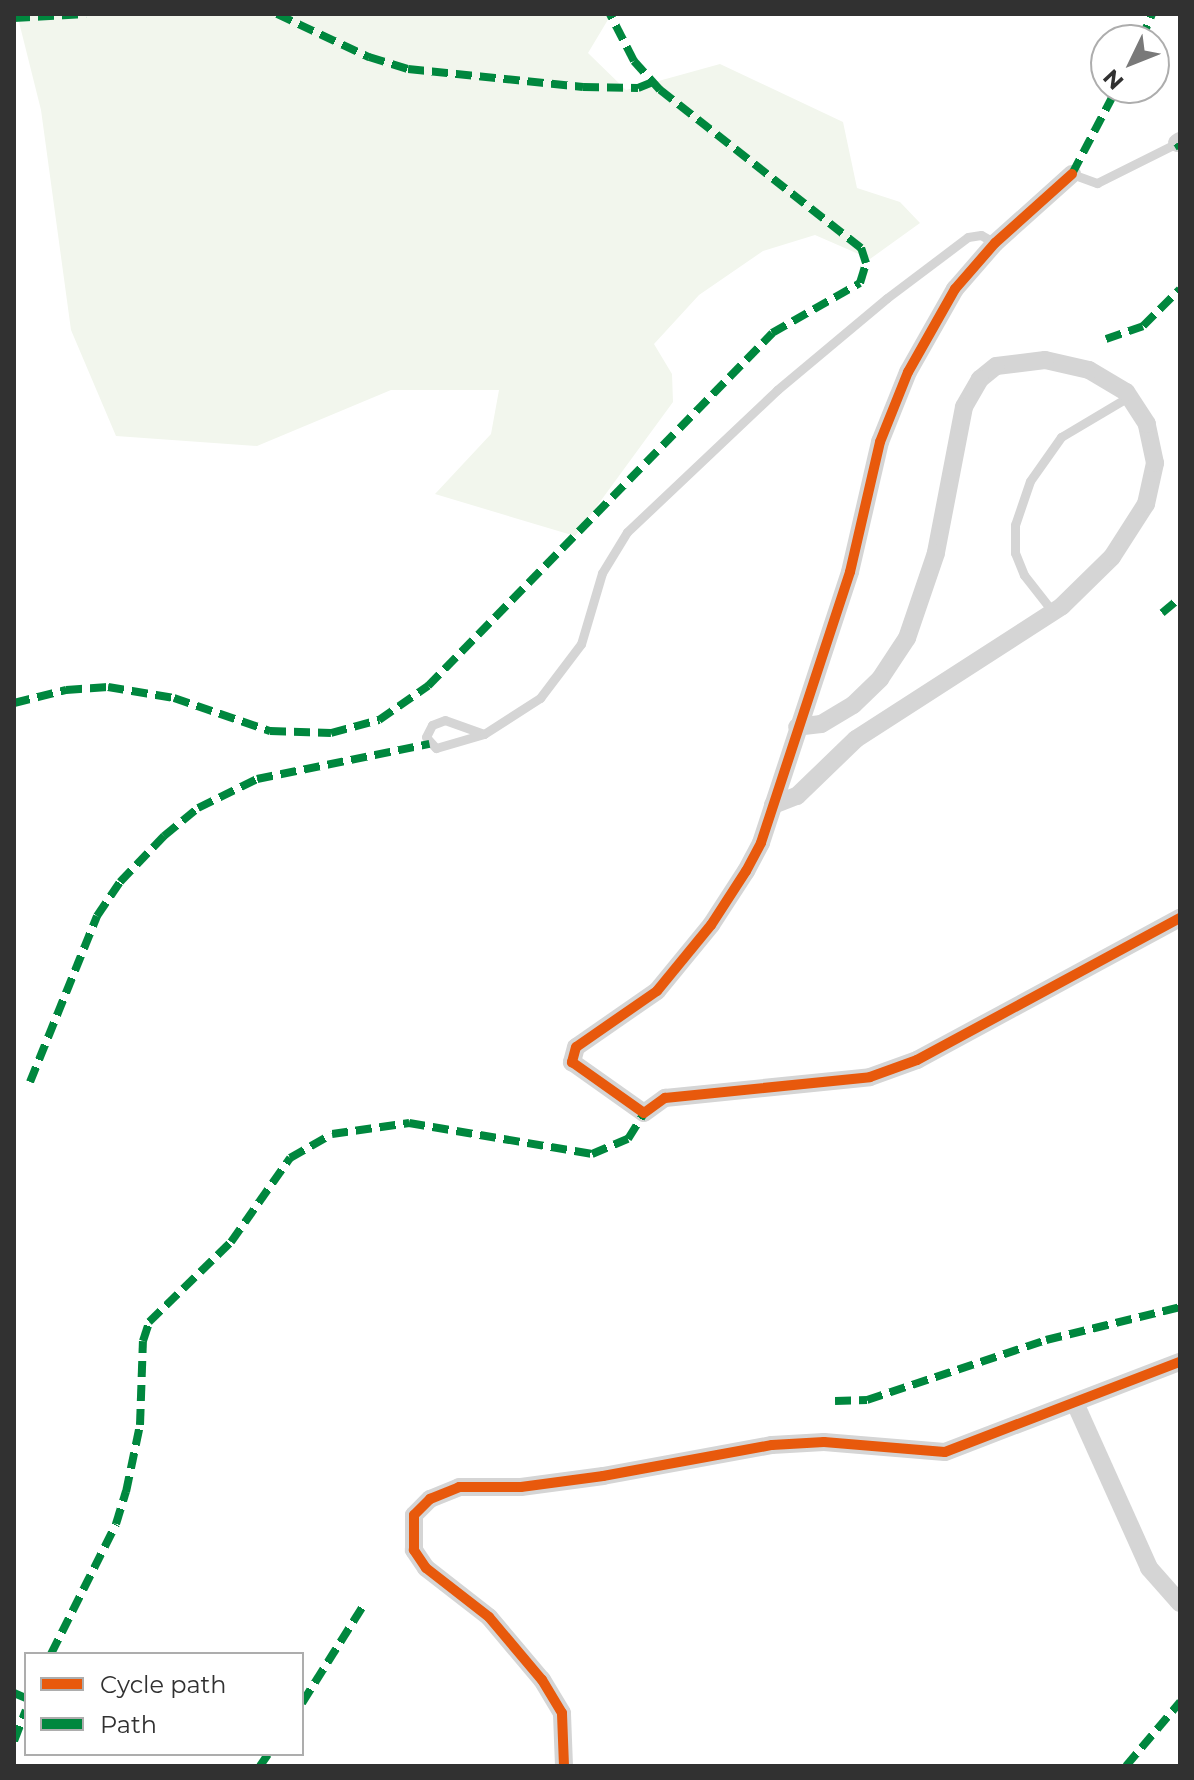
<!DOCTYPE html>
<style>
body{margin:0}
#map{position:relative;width:1194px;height:1780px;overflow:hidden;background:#fff;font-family:Montserrat,sans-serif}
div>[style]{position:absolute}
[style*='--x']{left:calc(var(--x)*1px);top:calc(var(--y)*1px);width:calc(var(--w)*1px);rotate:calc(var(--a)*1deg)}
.green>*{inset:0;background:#f2f6ed}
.service>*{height:9px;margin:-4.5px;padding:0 4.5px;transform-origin:4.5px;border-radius:4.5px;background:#d5d5d5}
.minor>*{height:18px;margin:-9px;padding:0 9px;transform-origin:9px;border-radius:9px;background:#d5d5d5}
.quiet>*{height:8px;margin-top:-4px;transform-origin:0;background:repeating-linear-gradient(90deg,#00873e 0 16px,transparent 0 24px)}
.cycleway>*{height:10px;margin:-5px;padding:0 5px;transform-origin:5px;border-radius:5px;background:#e8590c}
span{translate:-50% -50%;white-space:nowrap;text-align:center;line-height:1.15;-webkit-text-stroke:8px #fff;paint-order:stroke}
.frame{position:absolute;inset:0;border:16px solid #313131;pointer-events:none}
.legend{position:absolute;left:24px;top:1652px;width:280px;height:104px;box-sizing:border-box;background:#fff;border:2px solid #adadad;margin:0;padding:10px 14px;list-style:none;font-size:24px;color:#313131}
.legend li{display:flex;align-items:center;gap:16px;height:40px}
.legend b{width:40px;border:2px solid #adadad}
.north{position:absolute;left:1090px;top:24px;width:80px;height:80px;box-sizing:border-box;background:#fff;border:2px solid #adadad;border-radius:50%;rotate:227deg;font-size:22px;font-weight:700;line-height:32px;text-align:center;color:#313131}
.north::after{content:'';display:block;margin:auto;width:28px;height:36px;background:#797979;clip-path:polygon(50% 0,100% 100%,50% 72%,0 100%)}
</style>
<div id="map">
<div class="green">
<div style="clip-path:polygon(17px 14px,605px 14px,609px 18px,588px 53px,626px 90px,720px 64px,843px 122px,857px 188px,900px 202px,920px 223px,870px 259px,815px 235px,763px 251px,699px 295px,654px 344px,672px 374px,673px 402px,575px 536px,435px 494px,491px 434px,499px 390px,391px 390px,257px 446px,116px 436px,71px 330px,41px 110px)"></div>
</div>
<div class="service">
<div style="--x:1072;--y:174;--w:27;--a:20"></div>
<div style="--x:1097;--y:183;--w:89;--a:-26.6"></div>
<div style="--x:1053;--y:612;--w:47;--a:-128.1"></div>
<div style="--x:1024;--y:575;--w:24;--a:-112"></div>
<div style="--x:1015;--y:553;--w:28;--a:-90"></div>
<div style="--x:1015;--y:525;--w:46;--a:-71.2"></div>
<div style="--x:1030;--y:481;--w:54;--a:-54.8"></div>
<div style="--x:1061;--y:437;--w:80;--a:-30.7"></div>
<div style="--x:484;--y:734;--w:41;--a:-160.3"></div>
<div style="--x:445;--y:720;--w:14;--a:159"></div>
<div style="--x:432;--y:725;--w:13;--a:117"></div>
<div style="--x:426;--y:737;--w:15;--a:48"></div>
<div style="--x:436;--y:748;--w:50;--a:-16.3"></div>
<div style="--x:484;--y:734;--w:67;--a:-32.7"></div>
<div style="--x:540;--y:698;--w:68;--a:-52.8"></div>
<div style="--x:581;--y:644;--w:74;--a:-73.5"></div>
<div style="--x:602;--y:573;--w:48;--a:-58.6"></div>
<div style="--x:627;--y:532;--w:207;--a:-43.4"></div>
<div style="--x:777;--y:390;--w:143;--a:-39.9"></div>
<div style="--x:887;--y:298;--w:101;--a:-37"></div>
<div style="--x:968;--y:237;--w:13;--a:-9"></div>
<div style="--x:981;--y:235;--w:16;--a:30"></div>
</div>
<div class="minor">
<div style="--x:1177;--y:143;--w:4;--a:-34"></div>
<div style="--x:1072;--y:174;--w:103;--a:138.1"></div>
<div style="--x:995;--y:243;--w:61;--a:131"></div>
<div style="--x:955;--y:289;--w:95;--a:119.5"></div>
<div style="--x:908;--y:372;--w:75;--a:111.8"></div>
<div style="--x:880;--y:442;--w:133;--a:103"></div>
<div style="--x:850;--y:572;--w:285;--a:108.2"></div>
<div style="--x:761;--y:843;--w:32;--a:118"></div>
<div style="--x:746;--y:871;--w:64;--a:122.9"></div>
<div style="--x:711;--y:925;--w:85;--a:129.3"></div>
<div style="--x:657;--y:991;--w:98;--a:145.3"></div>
<div style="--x:576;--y:1047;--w:16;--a:105"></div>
<div style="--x:572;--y:1062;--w:88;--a:35.3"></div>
<div style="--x:644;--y:1113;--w:26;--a:-36"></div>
<div style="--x:665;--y:1098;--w:206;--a:-5.8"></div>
<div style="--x:870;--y:1077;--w:50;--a:-19.9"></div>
<div style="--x:917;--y:1060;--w:299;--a:-28.4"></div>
<div style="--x:773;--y:805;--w:26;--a:-21"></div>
<div style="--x:797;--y:796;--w:82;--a:-44"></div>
<div style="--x:856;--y:739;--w:245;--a:-32.8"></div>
<div style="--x:1062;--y:606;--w:70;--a:-44.4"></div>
<div style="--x:1112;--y:557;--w:63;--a:-57.3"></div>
<div style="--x:1146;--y:504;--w:42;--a:-77.6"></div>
<div style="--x:1155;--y:463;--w:40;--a:-102"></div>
<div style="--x:1147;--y:424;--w:38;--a:-123"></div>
<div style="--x:1126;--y:392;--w:43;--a:-149.3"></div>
<div style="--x:1089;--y:370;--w:45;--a:-167.2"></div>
<div style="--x:1045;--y:360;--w:49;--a:173"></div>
<div style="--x:996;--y:366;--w:21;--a:141"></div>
<div style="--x:980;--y:379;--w:32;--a:120"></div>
<div style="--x:964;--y:407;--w:149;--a:100.9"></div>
<div style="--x:936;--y:553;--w:90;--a:108.8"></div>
<div style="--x:907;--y:638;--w:49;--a:123.4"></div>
<div style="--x:880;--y:679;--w:37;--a:136"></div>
<div style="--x:853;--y:705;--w:37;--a:149"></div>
<div style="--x:821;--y:724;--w:24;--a:173"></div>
<div style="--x:1075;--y:1403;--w:181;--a:65.8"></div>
<div style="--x:1149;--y:1568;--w:47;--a:48.5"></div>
<div style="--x:564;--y:1766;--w:53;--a:-92.2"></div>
<div style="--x:562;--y:1713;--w:39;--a:-121"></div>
<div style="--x:542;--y:1680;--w:82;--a:-130.1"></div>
<div style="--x:489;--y:1617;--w:80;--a:-142.1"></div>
<div style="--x:426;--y:1568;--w:22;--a:-124"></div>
<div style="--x:414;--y:1550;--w:35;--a:-90"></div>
<div style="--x:414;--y:1515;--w:23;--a:-45"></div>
<div style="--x:430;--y:1499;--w:31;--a:-22"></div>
<div style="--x:459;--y:1487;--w:62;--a:0"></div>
<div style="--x:521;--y:1487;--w:83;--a:-7.6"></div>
<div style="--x:603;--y:1476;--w:172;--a:-10.4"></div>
<div style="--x:772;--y:1445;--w:52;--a:-3.3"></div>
<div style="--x:824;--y:1442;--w:121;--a:4.7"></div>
<div style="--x:945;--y:1452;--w:252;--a:-21"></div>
</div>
<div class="quiet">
<div style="--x:277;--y:14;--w:102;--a:25.1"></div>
<div style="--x:369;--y:57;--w:41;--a:17.1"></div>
<div style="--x:408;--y:69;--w:176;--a:5.9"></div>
<div style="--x:583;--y:87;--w:55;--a:1"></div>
<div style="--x:638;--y:88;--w:16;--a:-22"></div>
<div style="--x:14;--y:18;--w:72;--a:-3.2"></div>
<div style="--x:1141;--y:40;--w:28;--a:-67"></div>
<div style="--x:1177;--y:143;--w:6;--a:59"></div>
<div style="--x:1072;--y:174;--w:97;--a:-62.4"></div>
<div style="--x:1106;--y:339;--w:39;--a:-19"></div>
<div style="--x:1143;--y:326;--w:52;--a:-45"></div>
<div style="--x:1162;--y:613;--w:23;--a:-40"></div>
<div style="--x:14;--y:703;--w:54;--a:-14"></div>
<div style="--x:66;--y:690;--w:42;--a:-4.1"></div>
<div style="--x:108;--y:687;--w:67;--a:9.5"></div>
<div style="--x:174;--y:698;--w:102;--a:19"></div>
<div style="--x:270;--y:731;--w:61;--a:1.9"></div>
<div style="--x:331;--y:733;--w:50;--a:-15.2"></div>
<div style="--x:379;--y:720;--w:60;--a:-34.8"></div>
<div style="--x:428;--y:686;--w:493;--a:-45.7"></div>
<div style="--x:772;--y:333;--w:101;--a:-29.6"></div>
<div style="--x:860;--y:283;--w:21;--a:-73"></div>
<div style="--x:866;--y:263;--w:16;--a:-108"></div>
<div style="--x:861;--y:248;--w:256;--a:-141.8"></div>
<div style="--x:660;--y:90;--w:39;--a:-132"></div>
<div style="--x:634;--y:61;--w:53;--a:-117.1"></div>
<div style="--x:30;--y:1082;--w:179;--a:-68"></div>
<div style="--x:97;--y:916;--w:41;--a:-55.9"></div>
<div style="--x:120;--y:882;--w:64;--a:-46.3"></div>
<div style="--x:164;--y:836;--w:44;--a:-39.5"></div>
<div style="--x:198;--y:808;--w:66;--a:-26.2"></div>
<div style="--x:257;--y:779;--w:176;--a:-11.5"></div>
<div style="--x:835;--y:1401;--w:32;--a:-2"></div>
<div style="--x:867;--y:1400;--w:189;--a:-18.5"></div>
<div style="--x:1046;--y:1340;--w:138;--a:-13.8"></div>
<div style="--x:51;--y:1654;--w:145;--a:-63.4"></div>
<div style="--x:116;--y:1524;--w:34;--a:-73"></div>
<div style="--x:126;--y:1492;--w:68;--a:-78.2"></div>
<div style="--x:140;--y:1425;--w:84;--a:-88"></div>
<div style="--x:143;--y:1341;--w:20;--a:-72"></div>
<div style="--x:149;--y:1322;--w:115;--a:-44.3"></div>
<div style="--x:231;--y:1242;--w:103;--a:-54.9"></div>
<div style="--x:290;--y:1158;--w:48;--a:-29.7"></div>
<div style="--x:332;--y:1134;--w:78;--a:-8.1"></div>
<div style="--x:409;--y:1123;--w:186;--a:9.6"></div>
<div style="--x:592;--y:1154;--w:39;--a:-23"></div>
<div style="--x:628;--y:1139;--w:31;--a:-58"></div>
<div style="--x:14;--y:1693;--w:13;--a:23"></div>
<div style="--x:302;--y:1703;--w:115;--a:-57.8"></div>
<div style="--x:14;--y:1741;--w:33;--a:-69"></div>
<div style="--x:260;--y:1766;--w:14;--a:-56"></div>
<div style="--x:1126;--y:1766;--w:84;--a:-49.8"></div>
</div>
<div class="cycleway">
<div style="--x:1072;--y:174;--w:103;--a:138.1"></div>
<div style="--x:995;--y:243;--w:61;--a:131"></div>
<div style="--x:955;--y:289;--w:95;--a:119.5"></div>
<div style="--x:908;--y:372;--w:75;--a:111.8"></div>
<div style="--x:880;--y:442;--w:133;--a:103"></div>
<div style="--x:850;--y:572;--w:285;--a:108.2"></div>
<div style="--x:761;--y:843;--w:32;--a:118"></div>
<div style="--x:746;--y:871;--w:64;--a:122.9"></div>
<div style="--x:711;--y:925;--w:85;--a:129.3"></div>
<div style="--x:657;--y:991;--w:98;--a:145.3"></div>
<div style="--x:576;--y:1047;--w:16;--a:105"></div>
<div style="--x:572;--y:1062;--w:88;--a:35.3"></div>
<div style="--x:644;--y:1113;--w:26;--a:-36"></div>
<div style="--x:665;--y:1098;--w:206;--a:-5.8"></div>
<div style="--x:870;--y:1077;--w:50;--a:-19.9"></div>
<div style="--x:917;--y:1060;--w:299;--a:-28.4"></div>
<div style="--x:564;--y:1766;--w:53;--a:-92.2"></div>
<div style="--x:562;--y:1713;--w:39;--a:-121"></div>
<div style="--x:542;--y:1680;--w:82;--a:-130.1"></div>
<div style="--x:489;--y:1617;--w:80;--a:-142.1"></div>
<div style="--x:426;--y:1568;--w:22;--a:-124"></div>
<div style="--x:414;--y:1550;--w:35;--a:-90"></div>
<div style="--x:414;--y:1515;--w:23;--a:-45"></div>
<div style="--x:430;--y:1499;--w:31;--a:-22"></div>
<div style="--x:459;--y:1487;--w:62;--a:0"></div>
<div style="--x:521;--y:1487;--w:83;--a:-7.6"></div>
<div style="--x:603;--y:1476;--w:172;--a:-10.4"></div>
<div style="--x:772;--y:1445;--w:52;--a:-3.3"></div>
<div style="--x:824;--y:1442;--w:121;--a:4.7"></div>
<div style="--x:945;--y:1452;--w:252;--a:-21"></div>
</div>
<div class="frame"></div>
<ul class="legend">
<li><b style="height:10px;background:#e8590c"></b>Cycle path</li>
<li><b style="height:10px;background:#00873e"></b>Path</li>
</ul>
<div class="north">N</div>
</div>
